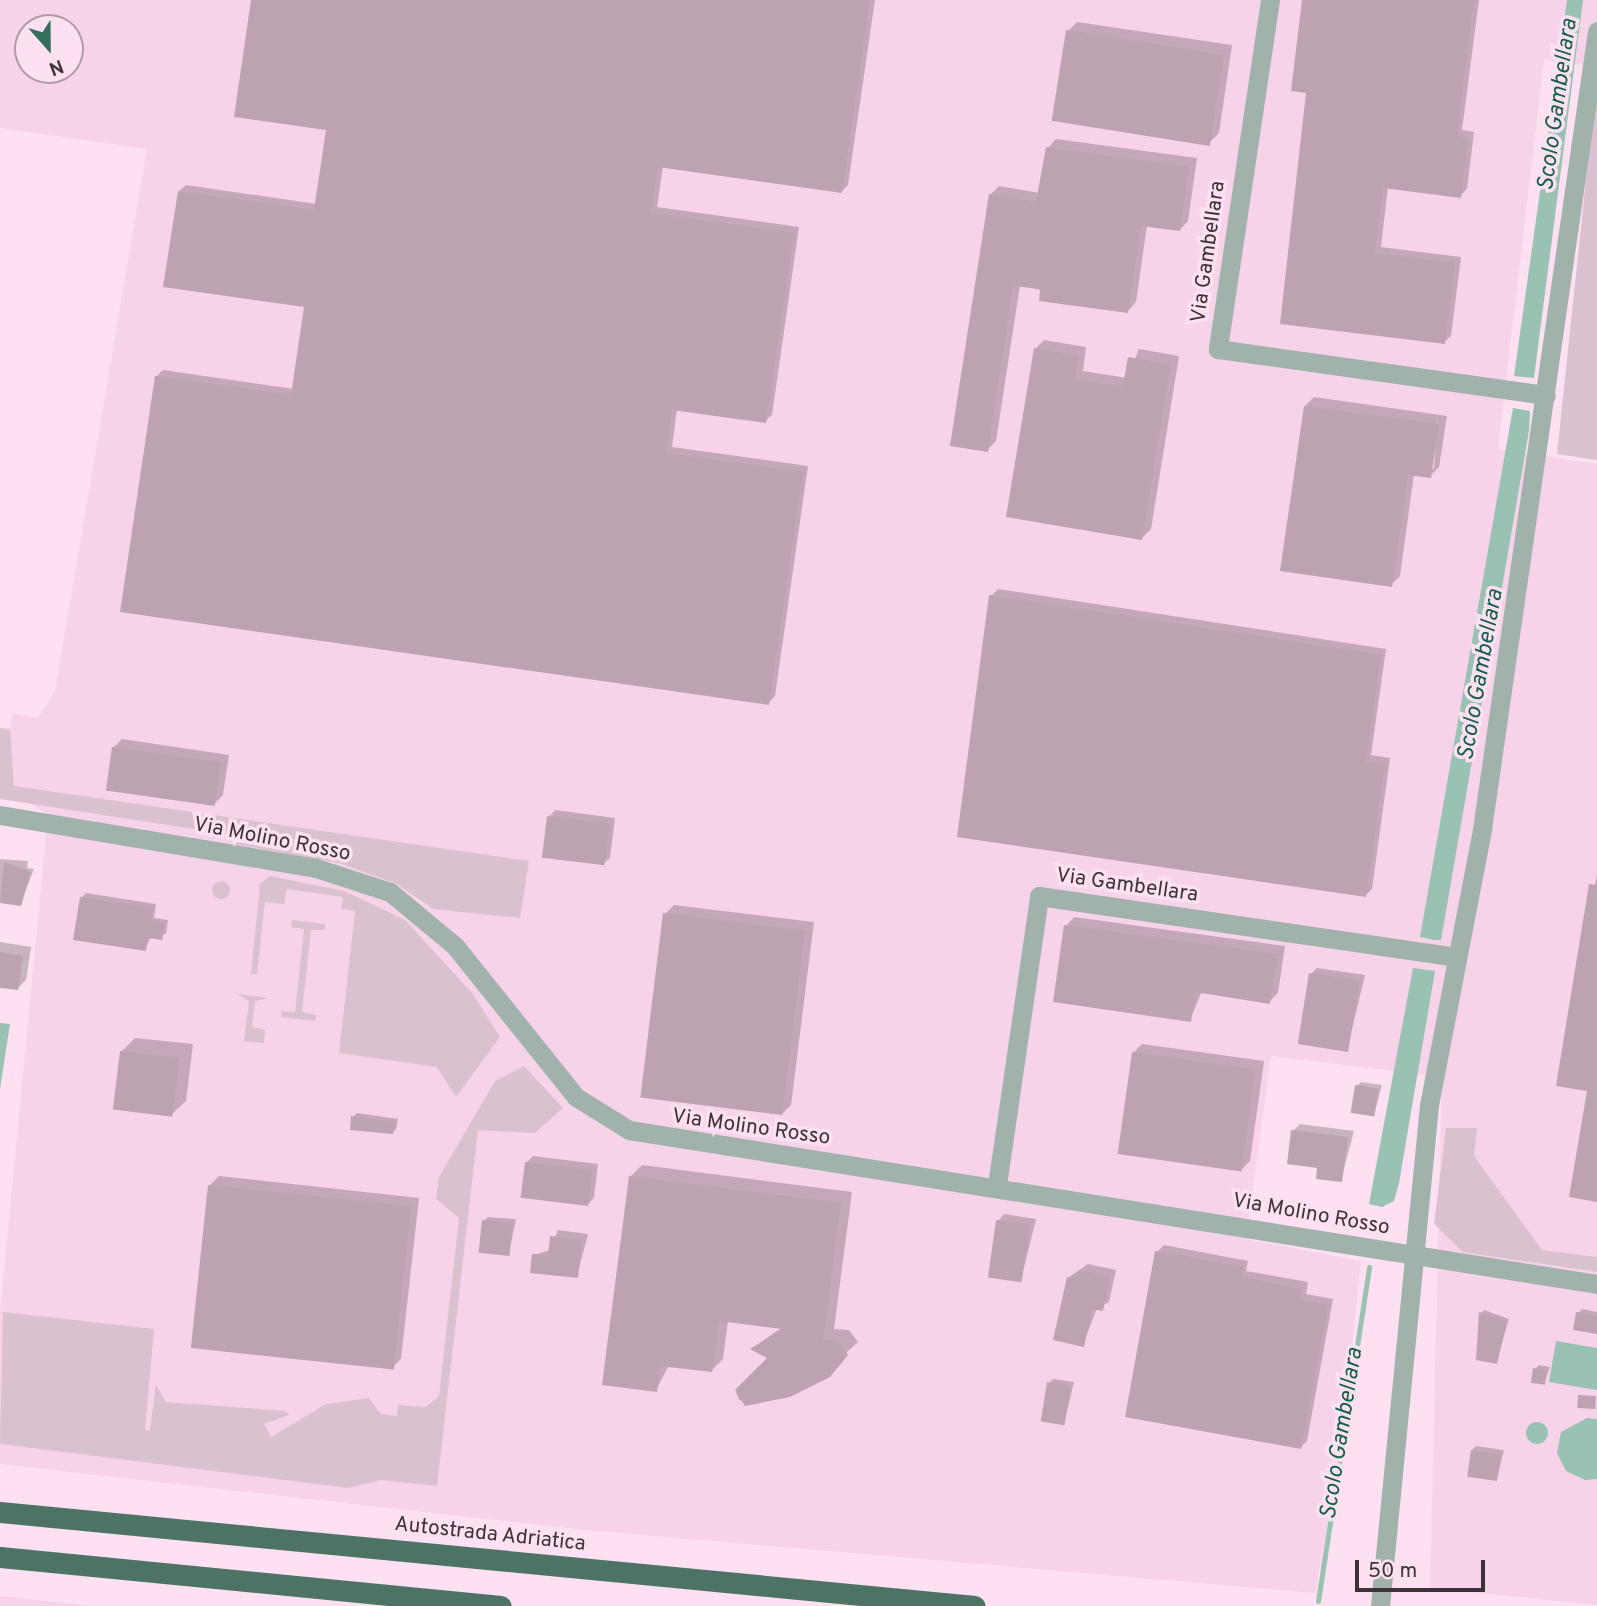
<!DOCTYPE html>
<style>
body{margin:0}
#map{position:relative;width:1597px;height:1606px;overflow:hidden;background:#fde0f1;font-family:Overpass,sans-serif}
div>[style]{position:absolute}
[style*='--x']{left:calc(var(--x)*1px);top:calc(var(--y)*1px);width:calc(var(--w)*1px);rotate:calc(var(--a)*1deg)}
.built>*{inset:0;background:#f6d3e8}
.green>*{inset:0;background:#dac1d0}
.round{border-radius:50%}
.water>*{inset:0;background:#99c2b2}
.shadow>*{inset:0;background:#0003}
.stream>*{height:5px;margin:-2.5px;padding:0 2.5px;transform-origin:2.5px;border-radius:2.5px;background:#99c2b2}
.building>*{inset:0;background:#bda2b2;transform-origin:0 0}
.minor>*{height:19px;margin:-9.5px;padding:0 9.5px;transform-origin:9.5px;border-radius:9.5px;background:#a1b2ab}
.motorway>*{height:21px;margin:-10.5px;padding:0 10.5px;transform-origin:10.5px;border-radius:10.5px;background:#4d7365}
span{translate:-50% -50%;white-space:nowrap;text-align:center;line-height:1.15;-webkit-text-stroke:7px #fde0f1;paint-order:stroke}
.street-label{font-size:21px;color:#3d3238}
.water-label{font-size:23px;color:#15604b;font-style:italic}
.north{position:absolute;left:14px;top:14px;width:70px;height:70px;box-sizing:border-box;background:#fde0f1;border:2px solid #b09aa7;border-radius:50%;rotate:159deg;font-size:19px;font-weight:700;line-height:28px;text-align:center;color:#3d3238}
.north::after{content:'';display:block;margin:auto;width:24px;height:32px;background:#326f5c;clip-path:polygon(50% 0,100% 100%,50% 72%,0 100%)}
.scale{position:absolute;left:1355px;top:1560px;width:130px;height:32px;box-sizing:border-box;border:4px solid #3d3238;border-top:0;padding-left:9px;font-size:21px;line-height:24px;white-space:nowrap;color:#3d3238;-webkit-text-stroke:5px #fde0f1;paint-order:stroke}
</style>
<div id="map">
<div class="built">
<div style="clip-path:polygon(evenodd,0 0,1597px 0,1597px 67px,1544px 60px,1498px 449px,1597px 464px,1597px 1605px,1430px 1588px,1442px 1077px,1271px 1056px,1246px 1239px,1361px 1261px,1340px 1458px,1315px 1593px,585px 1530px,0 1464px,0 1313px,48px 815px,9px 790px,10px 729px,12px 714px,38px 718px,55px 691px,147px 149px,0 128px,0 0,28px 28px,70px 28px,70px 70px,28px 70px,28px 28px)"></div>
<div style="clip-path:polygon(0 1596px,91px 1606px,0 1606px)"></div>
</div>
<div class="green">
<div style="clip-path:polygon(1597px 76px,1597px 460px,1557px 454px)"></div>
<div style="clip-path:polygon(0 728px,10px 729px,14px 786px,529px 861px,520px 918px,433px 909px,397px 884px,339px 863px,234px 844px,233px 835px,0 799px)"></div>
<div style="clip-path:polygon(270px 876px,344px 891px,405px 920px,473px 994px,500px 1037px,456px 1097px,437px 1067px,339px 1053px,355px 911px,341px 909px,343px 897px,287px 889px,284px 904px,265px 902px,257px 974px,251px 974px,260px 884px)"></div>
<div class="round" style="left:212px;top:881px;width:18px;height:18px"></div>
<div style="clip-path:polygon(292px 920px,325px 924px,325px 930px,311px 930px,302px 1012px,316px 1015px,315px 1021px,281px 1017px,282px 1011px,295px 1012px,304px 929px,291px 927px)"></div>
<div style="clip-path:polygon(237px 994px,269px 998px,255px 1001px,252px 1027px,265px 1030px,264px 1043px,244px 1041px,249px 1001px)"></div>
<div style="clip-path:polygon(524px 1066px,563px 1108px,535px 1133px,478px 1130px,437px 1486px,381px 1480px,348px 1488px,0 1444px,3px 1312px,154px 1329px,145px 1431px,150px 1430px,156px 1385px,166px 1402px,286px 1411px,289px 1415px,264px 1424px,271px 1437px,326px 1404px,369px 1398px,381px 1414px,397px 1416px,398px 1405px,426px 1407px,439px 1396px,459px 1218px,436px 1199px,439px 1177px,495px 1081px)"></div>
<div style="clip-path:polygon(1446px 1128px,1477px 1128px,1474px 1156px,1542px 1250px,1597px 1257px,1597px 1272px,1463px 1252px,1434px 1224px)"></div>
</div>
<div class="water">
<div style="clip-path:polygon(1567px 0,1583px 0,1534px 378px,1514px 376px)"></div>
<div style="clip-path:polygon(1513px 408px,1530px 411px,1529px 431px,1441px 940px,1434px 940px,1420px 937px)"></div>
<div style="clip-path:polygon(1413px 968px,1435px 971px,1399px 1183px,1394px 1201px,1382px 1207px,1369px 1204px)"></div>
<div style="clip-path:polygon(0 1023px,10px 1024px,0 1089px)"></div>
<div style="clip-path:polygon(1556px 1341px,1597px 1348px,1597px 1390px,1549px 1382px)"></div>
<div style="clip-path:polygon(1587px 1418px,1597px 1419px,1597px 1479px,1585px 1480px,1566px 1471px,1557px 1453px,1561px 1432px)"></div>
<div class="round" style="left:1526px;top:1422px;width:22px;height:22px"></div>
</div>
<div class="shadow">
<div style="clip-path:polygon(253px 0,875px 0,848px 185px,841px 192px,663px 166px,657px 207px,799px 227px,772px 415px,765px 421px,677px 409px,672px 447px,808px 466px,775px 696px,768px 703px,156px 377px,163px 370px,294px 389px,306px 306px,179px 191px,186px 185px,317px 204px,328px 129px)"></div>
<div style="clip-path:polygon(1304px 0,1479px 0,1462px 130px,1474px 132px,1467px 189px,1460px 196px,1388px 187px,1381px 247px,1461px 257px,1451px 336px,1444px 342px,1282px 322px,1308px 91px)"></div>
<div style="clip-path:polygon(1077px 22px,1232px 45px,1219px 133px,1210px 142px,1068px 31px)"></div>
<div style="clip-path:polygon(1056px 139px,1197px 158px,1188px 221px,1180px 230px,1147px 225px,1136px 302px,1128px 311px,1020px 285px,996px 441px,987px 450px,990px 195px,999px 186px,1040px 193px,1048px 148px)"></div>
<div style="clip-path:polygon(1044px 340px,1086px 347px,1083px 371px,1127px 378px,1139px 349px,1179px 356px,1151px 529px,1142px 538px,1035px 349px)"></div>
<div style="clip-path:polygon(evenodd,1314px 397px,1447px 416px,1439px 467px,1430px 476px,1414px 474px,1400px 576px,1391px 585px,1305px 406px,1314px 397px,1438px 415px,1434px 469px,1431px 469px,1438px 415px)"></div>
<div style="clip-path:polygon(998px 589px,1386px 649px,1371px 755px,1390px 758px,1372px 889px,1365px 896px,991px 596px)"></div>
<div style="clip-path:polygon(122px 739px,229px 755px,223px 795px,214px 804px,113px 748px)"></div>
<div style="clip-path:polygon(555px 810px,615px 818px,610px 858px,603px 864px,549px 817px)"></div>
<div style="clip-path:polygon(0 859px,28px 861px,27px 868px,34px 869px,20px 904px,0 901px)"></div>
<div style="clip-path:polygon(1597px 874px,1597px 1200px,1589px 1089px,1558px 1084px)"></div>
<div style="clip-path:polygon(86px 893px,156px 904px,154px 918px,168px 920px,166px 934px,151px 936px,145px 949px,82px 897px)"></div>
<div style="clip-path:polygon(674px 905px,814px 922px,791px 1105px,782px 1114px,665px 914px)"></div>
<div style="clip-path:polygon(1074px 917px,1285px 946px,1278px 993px,1269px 1002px,1202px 991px,1190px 1020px,1066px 926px)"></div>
<div style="clip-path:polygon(0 942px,31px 947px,26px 980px,17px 989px,0 986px)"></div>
<div style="clip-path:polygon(1317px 968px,1365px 975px,1347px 1050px,1311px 974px)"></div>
<div style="clip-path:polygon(135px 1038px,193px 1044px,186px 1101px,172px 1114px,121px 1052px)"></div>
<div style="clip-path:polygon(1142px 1044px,1264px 1061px,1250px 1161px,1241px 1170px,1133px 1053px)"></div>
<div style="clip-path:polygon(1361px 1082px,1382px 1085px,1374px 1115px,1357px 1086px)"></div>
<div style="clip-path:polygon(357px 1113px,398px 1119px,396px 1129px,392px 1133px,353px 1117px)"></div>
<div style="clip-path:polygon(1300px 1124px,1354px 1131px,1341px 1180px,1319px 1167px,1293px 1131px)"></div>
<div style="clip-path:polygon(533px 1156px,598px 1164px,594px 1198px,588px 1204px,526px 1163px)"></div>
<div style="clip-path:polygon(642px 1165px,852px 1192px,834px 1329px,849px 1330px,858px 1342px,807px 1388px,755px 1404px,739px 1400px,736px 1392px,770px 1358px,753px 1348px,781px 1328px,728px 1321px,723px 1359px,712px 1370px,669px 1365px,656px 1390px,630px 1177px)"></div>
<div style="clip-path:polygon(219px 1176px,419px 1198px,401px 1359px,392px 1368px,210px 1185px)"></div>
<div style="clip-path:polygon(1004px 1214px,1036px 1219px,1021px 1280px,998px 1221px)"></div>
<div style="clip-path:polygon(488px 1217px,516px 1219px,509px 1253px,484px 1221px)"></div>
<div style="clip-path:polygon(558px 1230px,588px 1234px,577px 1276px,533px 1255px,550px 1250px)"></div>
<div style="clip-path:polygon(1164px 1245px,1248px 1261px,1246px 1271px,1308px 1282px,1306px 1294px,1333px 1299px,1307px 1441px,1301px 1447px,1157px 1252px)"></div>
<div style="clip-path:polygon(1088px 1264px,1116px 1270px,1109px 1302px,1097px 1308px,1083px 1345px,1069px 1277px)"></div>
<div style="clip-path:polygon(1582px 1309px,1597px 1312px,1597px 1331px,1578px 1313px)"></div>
<div style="clip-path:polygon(1484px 1310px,1509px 1319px,1496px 1362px,1481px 1313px)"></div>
<div style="clip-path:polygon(1539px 1365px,1550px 1367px,1544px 1383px,1535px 1369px)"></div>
<div style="clip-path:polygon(1053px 1379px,1074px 1382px,1064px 1424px,1049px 1383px)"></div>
<div style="clip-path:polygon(1476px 1446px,1504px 1450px,1497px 1479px,1472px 1450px)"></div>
</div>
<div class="stream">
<div style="--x:1318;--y:1601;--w:338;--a:-81.3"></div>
</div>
<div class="building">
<div style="clip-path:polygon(251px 0,870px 0,842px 193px,658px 167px,651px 213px,794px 233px,766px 423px,672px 410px,666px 453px,803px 472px,769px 705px,120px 612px,155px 376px,291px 395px,304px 307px,163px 287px,178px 191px,314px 210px,326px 130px,234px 117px)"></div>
<div style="clip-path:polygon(1302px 0,1474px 0,1457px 136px,1468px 138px,1461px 198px,1383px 188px,1375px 253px,1455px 263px,1445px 344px,1280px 324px,1306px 93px,1291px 91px)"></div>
<div style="left:1066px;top:30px;width:160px;height:92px;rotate:9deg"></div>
<div style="clip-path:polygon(1046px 147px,1189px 167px,1180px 231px,1141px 226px,1128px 313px,1039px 301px,1040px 289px,1013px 286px,988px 452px,950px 446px,989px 194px,1036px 202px)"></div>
<div style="clip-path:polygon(1034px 348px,1078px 356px,1075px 379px,1123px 387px,1128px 357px,1171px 365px,1142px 540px,1006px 517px)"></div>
<div style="clip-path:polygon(1304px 406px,1439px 424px,1431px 478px,1408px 475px,1392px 587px,1280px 571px)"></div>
<div style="clip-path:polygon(989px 595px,1381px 655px,1366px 762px,1385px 764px,1366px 897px,957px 837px)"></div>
<div style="left:112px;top:747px;width:110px;height:44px;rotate:8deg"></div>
<div style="left:547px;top:816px;width:63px;height:42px;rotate:7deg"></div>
<div style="clip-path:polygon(4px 862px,31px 872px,21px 906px,0 903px)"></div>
<div style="clip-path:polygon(1589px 884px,1597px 885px,1597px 1202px,1569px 1197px,1587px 1091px,1556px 1086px)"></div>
<div style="clip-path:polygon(80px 897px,153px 908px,151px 921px,165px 923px,162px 940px,148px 938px,146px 951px,73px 940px)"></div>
<div style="left:663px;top:913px;width:143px;height:186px;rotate:7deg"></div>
<div style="clip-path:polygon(1064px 925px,1278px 954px,1270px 1004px,1195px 992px,1191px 1022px,1053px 1002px)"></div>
<div style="clip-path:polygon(0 952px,23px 956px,18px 990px,0 988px)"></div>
<div style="left:1309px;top:973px;width:51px;height:72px;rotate:9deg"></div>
<div style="left:120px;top:1051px;width:60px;height:59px;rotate:7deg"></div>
<div style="left:1132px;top:1052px;width:125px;height:103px;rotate:8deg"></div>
<div style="left:1355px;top:1085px;width:24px;height:28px;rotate:9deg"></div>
<div style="clip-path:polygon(351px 1116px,394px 1122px,393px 1134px,350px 1130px)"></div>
<div style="clip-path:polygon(1291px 1130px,1348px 1137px,1342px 1182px,1316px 1179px,1317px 1168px,1287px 1164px)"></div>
<div style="left:525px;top:1162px;width:68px;height:36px;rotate:7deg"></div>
<div style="clip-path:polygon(629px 1176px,841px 1203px,823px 1340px,838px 1341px,848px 1355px,830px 1377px,790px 1397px,745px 1406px,735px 1390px,767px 1358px,750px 1349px,782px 1329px,719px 1321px,712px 1372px,660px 1366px,657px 1392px,602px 1385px)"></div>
<div style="left:208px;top:1185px;width:204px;height:164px;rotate:6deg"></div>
<div style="left:482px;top:1220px;width:31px;height:33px;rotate:6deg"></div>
<div style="left:996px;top:1220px;width:34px;height:58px;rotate:8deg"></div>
<div style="clip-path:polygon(550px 1236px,582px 1240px,578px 1278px,530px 1273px,532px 1254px,548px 1256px)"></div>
<div style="clip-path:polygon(1155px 1251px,1243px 1267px,1241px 1277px,1302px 1289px,1300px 1300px,1328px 1305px,1301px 1449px,1125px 1417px)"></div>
<div style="clip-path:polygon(1079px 1270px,1110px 1276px,1103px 1311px,1092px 1309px,1084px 1347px,1053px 1340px,1067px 1277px,1078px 1279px)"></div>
<div style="clip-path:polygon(1479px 1312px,1507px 1322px,1497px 1364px,1476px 1360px)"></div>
<div style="clip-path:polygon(1576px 1312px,1597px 1316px,1597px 1334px,1573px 1330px)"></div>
<div style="left:1533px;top:1368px;width:14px;height:15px;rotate:8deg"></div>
<div style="left:1047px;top:1382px;width:24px;height:40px;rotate:9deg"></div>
<div style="left:1578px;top:1395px;width:18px;height:13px;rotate:3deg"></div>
<div style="left:1471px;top:1450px;width:30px;height:27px;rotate:8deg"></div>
</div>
<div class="minor">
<div style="--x:1270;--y:0;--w:353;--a:98.5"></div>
<div style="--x:1218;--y:349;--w:331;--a:8"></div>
<div style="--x:0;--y:815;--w:320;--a:9.5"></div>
<div style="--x:316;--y:868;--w:78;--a:18"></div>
<div style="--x:390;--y:892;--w:85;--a:39.7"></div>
<div style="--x:455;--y:946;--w:193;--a:51.3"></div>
<div style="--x:576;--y:1097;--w:62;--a:31.9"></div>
<div style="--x:629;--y:1130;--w:980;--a:9.04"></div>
<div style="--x:997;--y:1185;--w:292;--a:-81.7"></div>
<div style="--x:1039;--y:896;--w:420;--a:8.3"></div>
<div style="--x:1380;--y:1606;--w:503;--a:-84.41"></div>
<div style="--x:1429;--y:1105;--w:281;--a:-79.1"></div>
<div style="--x:1482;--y:829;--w:806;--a:-81.8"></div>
</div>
<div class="motorway">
<div style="--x:0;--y:1512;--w:979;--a:5.51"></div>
<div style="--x:0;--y:1557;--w:503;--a:5.59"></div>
</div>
<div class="street-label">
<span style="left:1209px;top:252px;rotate:-82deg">Via Gambellara</span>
<span style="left:272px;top:840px;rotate:11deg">Via Molino Rosso</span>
<span style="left:1127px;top:886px;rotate:8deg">Via Gambellara</span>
<span style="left:751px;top:1128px;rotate:8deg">Via Molino Rosso</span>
<span style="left:1311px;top:1215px;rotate:10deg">Via Molino Rosso</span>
<span style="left:490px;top:1535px;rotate:6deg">Autostrada Adriatica</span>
</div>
<div class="water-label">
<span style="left:1559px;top:105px;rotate:-82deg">Scolo Gambellara</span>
<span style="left:1482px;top:675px;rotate:-80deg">Scolo Gambellara</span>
<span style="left:1343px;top:1434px;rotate:-81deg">Scolo Gambellara</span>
</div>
<div class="north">N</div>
<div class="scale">50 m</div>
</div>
